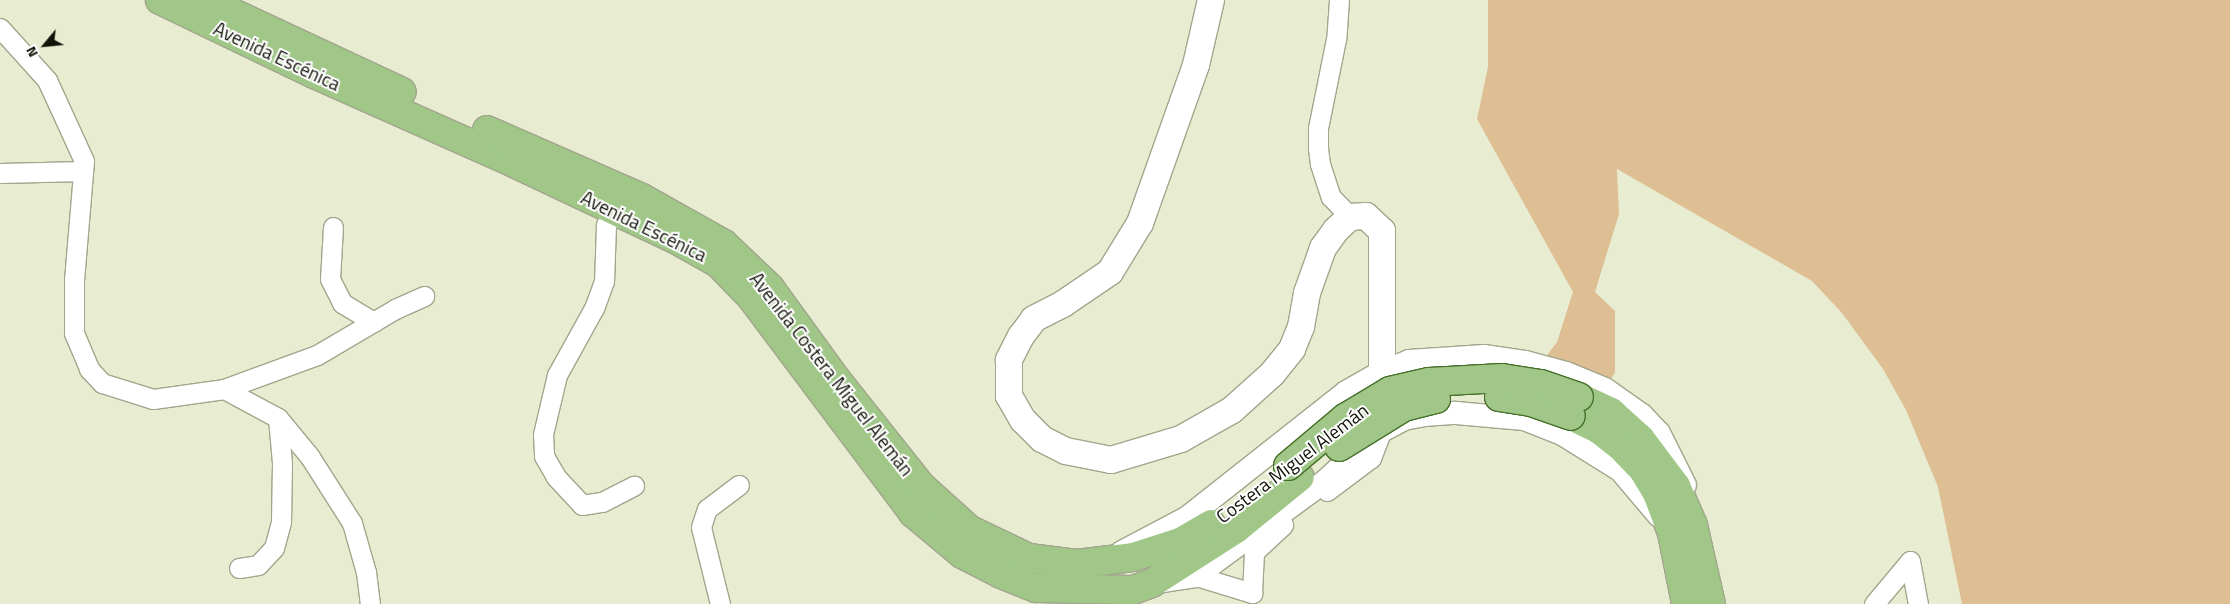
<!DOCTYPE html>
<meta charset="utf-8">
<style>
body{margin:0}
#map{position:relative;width:2230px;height:604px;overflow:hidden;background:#e8edd2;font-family:"Titillium Web",sans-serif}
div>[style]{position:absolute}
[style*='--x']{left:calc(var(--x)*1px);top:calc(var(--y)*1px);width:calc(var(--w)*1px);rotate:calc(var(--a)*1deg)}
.green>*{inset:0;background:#debe93}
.roads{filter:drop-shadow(1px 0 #a1a68c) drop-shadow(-1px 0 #a1a68c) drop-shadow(0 1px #a1a68c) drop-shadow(0 -1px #a1a68c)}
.minor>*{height:19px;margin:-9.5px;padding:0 9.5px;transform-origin:9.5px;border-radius:9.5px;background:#fff}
.tertiary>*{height:22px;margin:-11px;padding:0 11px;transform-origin:11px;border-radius:11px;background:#fff}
.secondary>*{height:26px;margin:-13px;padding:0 13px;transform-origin:13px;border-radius:13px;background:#fff}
.primary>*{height:28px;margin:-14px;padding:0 14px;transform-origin:14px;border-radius:14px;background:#a0c788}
.bridges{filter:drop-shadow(1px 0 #456f28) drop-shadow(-1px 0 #456f28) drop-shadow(0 1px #456f28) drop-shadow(0 -1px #456f28)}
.primary-bridge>*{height:28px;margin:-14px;padding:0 14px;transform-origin:14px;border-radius:14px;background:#a0c788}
span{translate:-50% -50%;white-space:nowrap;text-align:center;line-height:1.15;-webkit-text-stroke:4px #fff;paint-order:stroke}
.street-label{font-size:19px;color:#111309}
.north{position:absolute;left:20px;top:20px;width:50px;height:50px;-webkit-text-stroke:4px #fff;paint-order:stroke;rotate:242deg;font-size:14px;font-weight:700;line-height:20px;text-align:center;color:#111309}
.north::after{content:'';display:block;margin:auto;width:18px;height:22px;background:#111309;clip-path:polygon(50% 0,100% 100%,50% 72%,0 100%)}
</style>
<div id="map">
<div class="green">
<div style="clip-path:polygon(1488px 0,2230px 0,2230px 604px,1962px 604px,1938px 487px,1906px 410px,1883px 369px,1842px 313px,1812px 281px,1617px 169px,1619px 214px,1595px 292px,1615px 311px,1615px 373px,1598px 397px,1532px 375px,1557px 342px,1573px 292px,1477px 119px,1488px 67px)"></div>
</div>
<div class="roads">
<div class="minor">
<div style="--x:1339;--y:0;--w:39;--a:94"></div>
<div style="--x:1336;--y:39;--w:91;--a:101.4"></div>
<div style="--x:1318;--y:128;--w:20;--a:90"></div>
<div style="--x:1318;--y:148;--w:16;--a:83"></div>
<div style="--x:1320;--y:164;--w:35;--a:72"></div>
<div style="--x:1331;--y:197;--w:28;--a:46"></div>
<div style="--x:0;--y:28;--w:70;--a:47.9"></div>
<div style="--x:47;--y:80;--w:89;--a:65.4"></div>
<div style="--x:84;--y:161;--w:118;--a:94.8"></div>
<div style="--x:74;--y:279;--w:54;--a:90"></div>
<div style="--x:74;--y:333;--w:39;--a:67"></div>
<div style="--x:89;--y:369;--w:19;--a:47"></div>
<div style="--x:102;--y:383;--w:53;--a:17.4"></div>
<div style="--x:153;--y:399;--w:72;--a:-8"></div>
<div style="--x:224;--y:389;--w:61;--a:28.2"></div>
<div style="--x:278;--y:418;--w:50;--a:50.6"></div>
<div style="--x:310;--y:457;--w:78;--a:57.5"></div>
<div style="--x:352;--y:523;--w:51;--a:74.1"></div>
<div style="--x:366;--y:572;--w:32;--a:83"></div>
<div style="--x:0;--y:173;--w:83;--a:-1.4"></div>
<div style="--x:615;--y:211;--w:17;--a:123"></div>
<div style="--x:606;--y:225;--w:56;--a:92"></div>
<div style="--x:604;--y:281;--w:29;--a:110"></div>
<div style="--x:594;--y:308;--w:77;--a:118.9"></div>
<div style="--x:557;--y:375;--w:61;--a:103.3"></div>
<div style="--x:543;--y:434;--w:22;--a:87"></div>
<div style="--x:544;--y:456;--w:24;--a:60"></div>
<div style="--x:556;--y:477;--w:38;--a:47"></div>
<div style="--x:582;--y:505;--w:20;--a:-9"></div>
<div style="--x:602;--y:502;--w:36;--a:-27"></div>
<div style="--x:333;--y:227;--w:52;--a:93.3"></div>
<div style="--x:330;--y:279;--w:27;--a:63"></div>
<div style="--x:342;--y:303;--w:37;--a:31"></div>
<div style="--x:224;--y:389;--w:99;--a:-20.1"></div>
<div style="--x:317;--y:355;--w:91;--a:-30.5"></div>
<div style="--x:395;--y:309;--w:32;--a:-24"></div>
<div style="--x:1327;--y:491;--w:55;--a:-36.9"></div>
<div style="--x:1371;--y:458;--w:30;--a:-69"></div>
<div style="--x:1910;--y:561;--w:44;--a:79.5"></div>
<div style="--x:239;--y:568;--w:19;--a:-9"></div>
<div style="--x:258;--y:565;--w:23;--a:-47"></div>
<div style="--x:274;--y:548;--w:28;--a:-75"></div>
<div style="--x:281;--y:521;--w:58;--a:-89"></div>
<div style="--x:282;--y:463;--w:45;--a:-95.1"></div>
<div style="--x:1196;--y:576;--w:59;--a:16.9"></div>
<div style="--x:1252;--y:593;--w:41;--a:-87.2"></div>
<div style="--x:1254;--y:552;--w:40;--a:-43"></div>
<div style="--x:720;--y:604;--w:79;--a:-103.9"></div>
<div style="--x:701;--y:527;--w:19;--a:-72"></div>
<div style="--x:707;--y:509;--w:40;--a:-37"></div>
<div style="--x:1874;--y:604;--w:56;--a:-50.1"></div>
</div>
<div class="tertiary">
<div style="--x:1122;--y:552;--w:75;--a:-27.9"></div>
<div style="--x:1188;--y:517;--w:201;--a:-38.3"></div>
<div style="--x:1346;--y:392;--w:40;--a:-29.7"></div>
<div style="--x:1381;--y:372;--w:30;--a:-21"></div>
<div style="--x:1409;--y:361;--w:75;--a:-3.8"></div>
<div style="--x:1484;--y:356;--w:41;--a:8.3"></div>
<div style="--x:1525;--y:362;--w:42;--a:15"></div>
<div style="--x:1566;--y:373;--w:42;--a:22.3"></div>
<div style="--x:1605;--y:389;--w:45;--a:35.1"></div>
<div style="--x:1642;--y:415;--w:25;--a:47"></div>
<div style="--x:1659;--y:433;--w:58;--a:63.4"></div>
<div style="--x:1156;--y:582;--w:40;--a:-8.5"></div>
<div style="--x:1196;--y:576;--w:159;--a:-36.3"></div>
<div style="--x:1324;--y:482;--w:71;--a:-42.7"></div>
<div style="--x:1376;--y:434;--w:32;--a:-28"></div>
<div style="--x:1404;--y:419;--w:20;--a:-11"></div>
<div style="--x:1424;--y:415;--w:32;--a:-4"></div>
<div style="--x:1456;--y:413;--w:68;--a:5"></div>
<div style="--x:1524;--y:419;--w:41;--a:21.5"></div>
<div style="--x:1562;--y:434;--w:68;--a:31.8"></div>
<div style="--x:1620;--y:470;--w:60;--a:49.7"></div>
</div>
<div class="secondary">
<div style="--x:1211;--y:0;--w:67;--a:103"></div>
<div style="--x:1196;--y:65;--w:168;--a:109.5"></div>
<div style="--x:1140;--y:223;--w:57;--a:121.5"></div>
<div style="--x:1110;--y:272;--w:57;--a:145.8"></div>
<div style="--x:1063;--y:304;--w:33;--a:153"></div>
<div style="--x:1034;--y:319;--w:21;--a:127"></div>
<div style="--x:1021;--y:336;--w:27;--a:117"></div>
<div style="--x:1009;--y:360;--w:36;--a:90"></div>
<div style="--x:1009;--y:396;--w:28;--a:60"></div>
<div style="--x:1023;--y:420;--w:27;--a:45"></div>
<div style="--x:1042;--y:439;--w:27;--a:27"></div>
<div style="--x:1066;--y:451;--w:46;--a:11.3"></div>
<div style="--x:1111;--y:460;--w:73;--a:-16.7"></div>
<div style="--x:1181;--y:439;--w:59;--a:-29.6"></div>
<div style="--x:1232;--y:410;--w:54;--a:-42"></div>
<div style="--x:1272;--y:374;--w:32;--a:-51"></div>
<div style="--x:1292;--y:349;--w:24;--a:-68"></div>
<div style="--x:1301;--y:327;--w:35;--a:-80"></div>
<div style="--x:1307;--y:293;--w:48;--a:-70.4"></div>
<div style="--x:1323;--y:248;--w:22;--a:-54"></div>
<div style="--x:1336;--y:230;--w:19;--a:-43"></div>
<div style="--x:1350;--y:217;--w:16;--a:-4"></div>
<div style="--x:1366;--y:216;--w:22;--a:43"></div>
<div style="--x:1382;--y:231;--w:186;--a:90"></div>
</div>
<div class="primary">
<div style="--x:160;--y:0;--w:171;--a:25.7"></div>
<div style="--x:314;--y:74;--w:219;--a:24"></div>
<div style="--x:514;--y:163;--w:178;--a:25.3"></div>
<div style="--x:675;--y:239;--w:49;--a:29.2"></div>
<div style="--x:718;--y:263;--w:47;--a:45.9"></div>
<div style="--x:751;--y:297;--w:270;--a:53.1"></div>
<div style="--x:913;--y:513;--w:64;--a:39.9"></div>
<div style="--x:962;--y:554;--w:44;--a:27.1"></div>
<div style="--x:1001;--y:574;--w:38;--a:22"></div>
<div style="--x:1036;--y:588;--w:97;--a:1.2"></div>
<div style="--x:1133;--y:590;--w:20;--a:-20"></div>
<div style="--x:1152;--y:583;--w:100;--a:-32.7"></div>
<div style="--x:1236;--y:529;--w:82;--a:-39.1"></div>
<div style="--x:205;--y:0;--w:217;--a:25"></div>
<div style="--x:487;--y:130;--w:169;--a:23.7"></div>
<div style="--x:642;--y:198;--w:94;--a:29.3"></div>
<div style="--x:724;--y:244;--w:64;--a:43.7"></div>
<div style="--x:770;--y:288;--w:112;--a:54"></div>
<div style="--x:836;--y:379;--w:137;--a:51.5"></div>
<div style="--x:921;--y:486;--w:66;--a:41.9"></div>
<div style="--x:970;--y:530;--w:65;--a:25.4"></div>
<div style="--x:1029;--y:558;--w:48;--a:7.1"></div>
<div style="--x:1077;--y:564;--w:56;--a:-7.1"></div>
<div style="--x:1133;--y:557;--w:49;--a:-17.7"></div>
<div style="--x:1180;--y:542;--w:36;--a:-30"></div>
<div style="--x:1579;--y:397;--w:35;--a:25"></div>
<div style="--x:1611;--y:412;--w:39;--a:42"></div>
<div style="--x:1640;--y:438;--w:60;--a:53.1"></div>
<div style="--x:1676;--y:486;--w:43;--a:66.4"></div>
<div style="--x:1693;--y:525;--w:81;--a:77.2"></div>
<div style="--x:1571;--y:416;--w:30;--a:26"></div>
<div style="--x:1598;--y:429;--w:28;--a:38"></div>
<div style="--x:1620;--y:446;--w:33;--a:46"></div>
<div style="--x:1643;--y:470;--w:27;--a:59"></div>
<div style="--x:1657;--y:493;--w:43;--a:69.4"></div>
<div style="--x:1672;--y:533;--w:72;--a:78.8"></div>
</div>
</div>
<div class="bridges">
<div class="primary-bridge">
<div style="--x:1499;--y:397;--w:32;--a:9"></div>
<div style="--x:1531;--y:402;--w:42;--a:19.3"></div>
<div style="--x:1339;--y:447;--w:76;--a:-31.6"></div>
<div style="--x:1404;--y:407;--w:33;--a:-14"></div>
<div style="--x:1288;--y:466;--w:75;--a:-40.1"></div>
<div style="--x:1345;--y:418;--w:52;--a:-31"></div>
<div style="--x:1390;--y:391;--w:40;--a:-13"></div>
<div style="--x:1429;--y:382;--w:73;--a:-3.1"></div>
<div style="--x:1502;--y:378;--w:39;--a:9"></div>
<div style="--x:1541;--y:384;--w:40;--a:18.9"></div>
</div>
</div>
<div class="street-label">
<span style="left:277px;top:56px;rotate:25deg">Avenida Escénica</span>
<span style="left:644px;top:226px;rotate:26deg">Avenida Escénica</span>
<span style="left:832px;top:374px;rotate:52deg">Avenida Costera Miguel Alemán</span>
<span style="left:1292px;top:463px;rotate:-37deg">Costera Miguel Alemán</span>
</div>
<div class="north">N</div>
</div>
